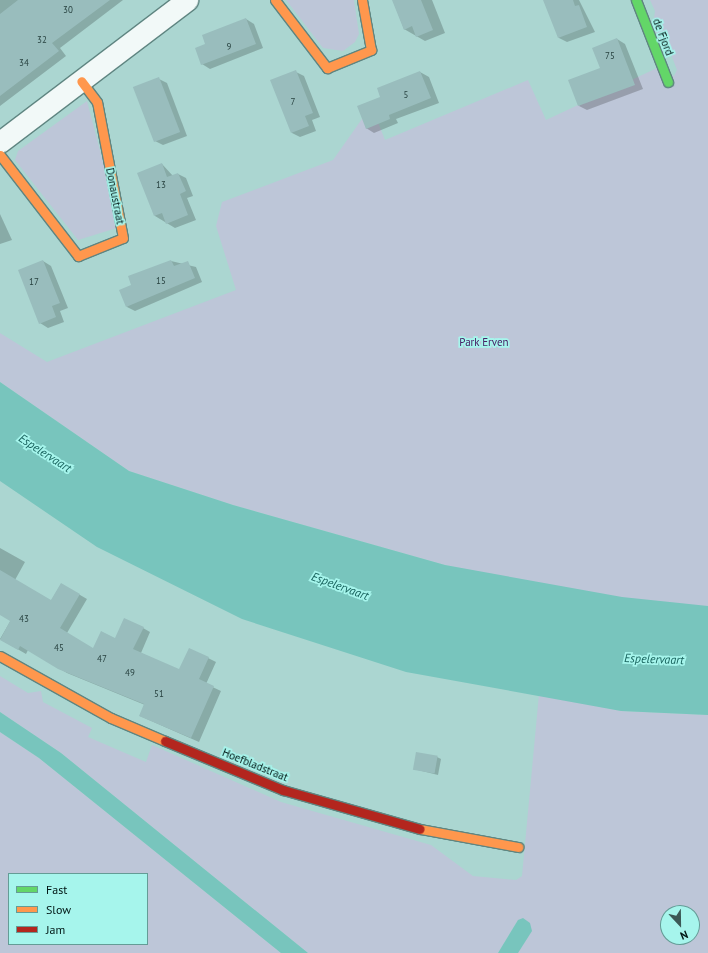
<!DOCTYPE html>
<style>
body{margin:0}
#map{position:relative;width:708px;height:953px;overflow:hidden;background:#abd6d1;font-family:"PT Sans",sans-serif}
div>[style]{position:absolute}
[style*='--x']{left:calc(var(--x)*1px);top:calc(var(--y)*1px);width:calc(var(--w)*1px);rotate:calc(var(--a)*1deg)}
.green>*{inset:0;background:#bdc6d8}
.water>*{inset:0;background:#78c5bd}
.shadow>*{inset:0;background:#0003}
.building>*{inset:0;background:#99bdbd;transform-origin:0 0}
.roads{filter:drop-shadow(1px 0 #5f8581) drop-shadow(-1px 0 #5f8581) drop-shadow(0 1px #5f8581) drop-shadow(0 -1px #5f8581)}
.street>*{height:21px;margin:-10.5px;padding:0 10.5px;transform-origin:10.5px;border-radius:10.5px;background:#f2f9f8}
.fast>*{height:9px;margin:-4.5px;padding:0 4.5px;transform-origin:4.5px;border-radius:4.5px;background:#63d668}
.slow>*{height:9px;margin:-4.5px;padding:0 4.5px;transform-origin:4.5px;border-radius:4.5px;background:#ff974d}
.jam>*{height:9px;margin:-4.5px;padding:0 4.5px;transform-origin:4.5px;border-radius:4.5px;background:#b3261e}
span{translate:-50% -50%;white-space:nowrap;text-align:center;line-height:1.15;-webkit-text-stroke:3.5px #a6f5ec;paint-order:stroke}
.number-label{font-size:9px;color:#284240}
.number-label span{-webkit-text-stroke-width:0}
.street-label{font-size:11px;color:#001614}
.park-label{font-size:11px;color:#472065}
.water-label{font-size:12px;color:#18635d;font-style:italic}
.legend{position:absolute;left:8px;top:873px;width:140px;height:72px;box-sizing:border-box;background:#a6f5ec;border:1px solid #649c96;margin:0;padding:5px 7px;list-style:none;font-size:12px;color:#001614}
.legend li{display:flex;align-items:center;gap:8px;height:20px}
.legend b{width:20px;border:1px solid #649c96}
.north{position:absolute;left:660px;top:905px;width:40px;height:40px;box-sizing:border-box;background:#a6f5ec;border:1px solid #649c96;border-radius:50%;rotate:158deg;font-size:11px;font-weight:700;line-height:16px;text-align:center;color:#001614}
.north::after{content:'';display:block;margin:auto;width:14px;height:18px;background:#3c5956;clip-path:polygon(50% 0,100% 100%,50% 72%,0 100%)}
</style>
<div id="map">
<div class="green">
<div style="clip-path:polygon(286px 0,354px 0,359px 34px,355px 42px,343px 51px,323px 48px)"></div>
<div style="clip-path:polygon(650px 0,708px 0,708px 610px,663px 609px,445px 565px,233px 505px,129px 471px,0 382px,0 333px,47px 362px,236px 290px,216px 226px,222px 202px,333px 160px,364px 116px,374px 112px,385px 140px,528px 80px,546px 120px,657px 68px,674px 76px,677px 70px,669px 49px,659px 41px,653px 25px,655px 11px)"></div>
<div style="clip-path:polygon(87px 101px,120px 227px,78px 240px,15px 160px,18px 151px)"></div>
<div style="clip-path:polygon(evenodd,0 676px,28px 693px,41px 691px,43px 702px,92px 728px,88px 737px,146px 762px,152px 745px,281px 802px,431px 845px,473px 876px,516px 880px,522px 876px,539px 694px,621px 711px,708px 715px,708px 953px,508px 953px,518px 920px,498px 953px,308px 953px,61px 753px,0 712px,0 676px,668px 913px,692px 913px,692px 937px,668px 937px,668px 913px)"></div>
<div style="clip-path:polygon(evenodd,0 732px,39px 758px,281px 953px,0 953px,0 732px,9px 874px,147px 874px,147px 944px,9px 944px,9px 874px)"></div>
</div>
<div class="water">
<div style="clip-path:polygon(0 382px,129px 471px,233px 505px,445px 565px,622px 597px,708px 606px,708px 715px,621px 711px,406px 672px,242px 619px,97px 547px,0 481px)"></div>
<div style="clip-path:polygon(0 712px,61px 753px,308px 953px,281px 953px,39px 758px,0 732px)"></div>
<div style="clip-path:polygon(523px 918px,530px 923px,532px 931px,518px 953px,498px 953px,518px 920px)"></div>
</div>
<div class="shadow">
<div style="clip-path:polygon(0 0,123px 0,60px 48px,66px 56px,0 106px)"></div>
<div style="clip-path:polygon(393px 0,432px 0,445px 33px,425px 41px,404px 29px)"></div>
<div style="clip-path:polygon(544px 0,579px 0,595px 32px,567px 42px,559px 38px)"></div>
<div style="clip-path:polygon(246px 19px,254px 24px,263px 48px,210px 69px,202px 64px)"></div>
<div style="clip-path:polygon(617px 39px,625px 44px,643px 89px,587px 110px,579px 106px)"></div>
<div style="clip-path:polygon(296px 72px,304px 76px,320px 117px,312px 120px,316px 131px,300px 137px,292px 133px)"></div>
<div style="clip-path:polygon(420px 72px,429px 77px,439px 103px,396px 119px,398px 123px,374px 133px,366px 128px,381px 97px)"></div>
<div style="clip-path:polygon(159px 79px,167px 83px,187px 136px,163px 145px,155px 141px,135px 88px)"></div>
<div style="clip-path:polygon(162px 164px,173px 176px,178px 174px,186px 178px,193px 196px,187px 198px,196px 220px,175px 228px,155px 216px)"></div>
<div style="clip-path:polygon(0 214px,12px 240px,0 244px)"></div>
<div style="clip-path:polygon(43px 261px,51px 266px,68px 308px,60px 311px,64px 322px,48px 328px,40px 323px)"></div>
<div style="clip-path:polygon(171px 261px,196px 267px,202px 282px,135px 311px,127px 307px,133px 285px)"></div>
<div style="clip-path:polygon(0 548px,25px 562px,15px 580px,51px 601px,61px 584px,87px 599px,67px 633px,93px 650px,143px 628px,150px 632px,141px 653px,180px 671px,208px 658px,216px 662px,206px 684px,221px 691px,199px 742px,140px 716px,145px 705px,67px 673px,28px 650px,26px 654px,0 639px,11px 620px,0 614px)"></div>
<div style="clip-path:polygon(437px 757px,441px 759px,438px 775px,414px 769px)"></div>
</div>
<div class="building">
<div style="clip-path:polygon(18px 0,110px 0,52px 43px,59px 51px,0 96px,0 14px)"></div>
<div style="clip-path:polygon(392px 0,421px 0,433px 30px,416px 37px,412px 26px,404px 30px)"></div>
<div style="clip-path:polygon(543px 0,573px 0,575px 6px,579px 5px,587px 27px,558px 38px)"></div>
<div style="clip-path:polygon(246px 18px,256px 44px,201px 65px,195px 48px,205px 44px,202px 35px)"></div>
<div style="clip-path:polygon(617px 38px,635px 85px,578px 106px,568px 80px,600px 68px,592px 48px)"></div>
<div style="clip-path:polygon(296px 70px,313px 113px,305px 116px,309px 126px,291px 133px,270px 80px)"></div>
<div style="clip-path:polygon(420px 71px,431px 98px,389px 115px,390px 119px,366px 129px,357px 106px,380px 97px,377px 88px)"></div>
<div style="left:159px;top:77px;width:59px;height:28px;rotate:69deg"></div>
<div style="clip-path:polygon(162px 163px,167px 177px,178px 173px,186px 191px,180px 194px,188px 215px,166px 224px,162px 213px,154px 216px,137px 173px)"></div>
<div style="clip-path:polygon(43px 260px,60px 303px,52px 306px,56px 317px,39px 324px,18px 270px)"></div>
<div style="clip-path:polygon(171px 260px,174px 266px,188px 261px,195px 278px,126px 307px,119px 290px,131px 285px,128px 276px)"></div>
<div style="clip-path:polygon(0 570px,51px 600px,61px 583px,80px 594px,60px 628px,93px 648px,101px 631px,115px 638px,124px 618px,144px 627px,133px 649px,179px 669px,189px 648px,209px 657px,199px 679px,214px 686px,191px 738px,139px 716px,144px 704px,58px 669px,20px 646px,18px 650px,0 640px,10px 621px,0 615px)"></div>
<div style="left:416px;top:752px;width:22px;height:18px;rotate:10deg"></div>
</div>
<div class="roads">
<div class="street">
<div style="--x:0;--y:142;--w:235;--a:-37.2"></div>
</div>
<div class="fast">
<div style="--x:636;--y:0;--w:88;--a:68.7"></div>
</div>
<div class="slow">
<div style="--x:275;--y:0;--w:86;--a:52.6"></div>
<div style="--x:327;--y:68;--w:48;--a:-22.2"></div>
<div style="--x:371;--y:50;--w:51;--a:-100.2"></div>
<div style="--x:0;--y:155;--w:128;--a:52.3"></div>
<div style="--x:78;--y:256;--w:48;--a:-21.8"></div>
<div style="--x:123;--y:238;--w:138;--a:-100.8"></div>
<div style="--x:97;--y:102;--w:26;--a:-127"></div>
<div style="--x:0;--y:656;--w:127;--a:29.2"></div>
<div style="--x:111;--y:718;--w:59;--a:23.1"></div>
<div style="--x:420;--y:829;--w:100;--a:10.4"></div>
</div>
<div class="jam">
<div style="--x:165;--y:741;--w:128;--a:22.6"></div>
<div style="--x:283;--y:790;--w:142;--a:15.9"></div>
</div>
</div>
<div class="number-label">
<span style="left:68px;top:10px">30</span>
<span style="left:42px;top:40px">32</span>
<span style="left:229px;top:47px">9</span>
<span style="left:610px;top:56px">75</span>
<span style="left:24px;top:63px">34</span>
<span style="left:406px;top:95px">5</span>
<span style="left:293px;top:102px">7</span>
<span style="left:161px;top:185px">13</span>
<span style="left:161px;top:281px">15</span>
<span style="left:34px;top:282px">17</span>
<span style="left:24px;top:619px">43</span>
<span style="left:59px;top:648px">45</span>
<span style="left:102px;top:659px">47</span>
<span style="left:130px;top:673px">49</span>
<span style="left:159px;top:694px">51</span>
</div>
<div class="street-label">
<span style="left:663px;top:37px;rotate:69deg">de Fjord</span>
<span style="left:115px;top:196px;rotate:79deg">Donaustraat</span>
<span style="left:255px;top:765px;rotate:22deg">Hoefbladstraat</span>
</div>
<div class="park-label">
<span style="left:484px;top:342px">Park Erven</span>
</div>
<div class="water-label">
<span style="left:45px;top:453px;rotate:33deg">Espelervaart</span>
<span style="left:340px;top:586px;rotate:20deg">Espelervaart</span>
<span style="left:654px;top:659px;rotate:2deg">Espelervaart</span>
</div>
<ul class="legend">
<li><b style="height:5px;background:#63d668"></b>Fast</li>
<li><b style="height:5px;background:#ff974d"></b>Slow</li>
<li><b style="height:5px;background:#b3261e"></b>Jam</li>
</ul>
<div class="north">N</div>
</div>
